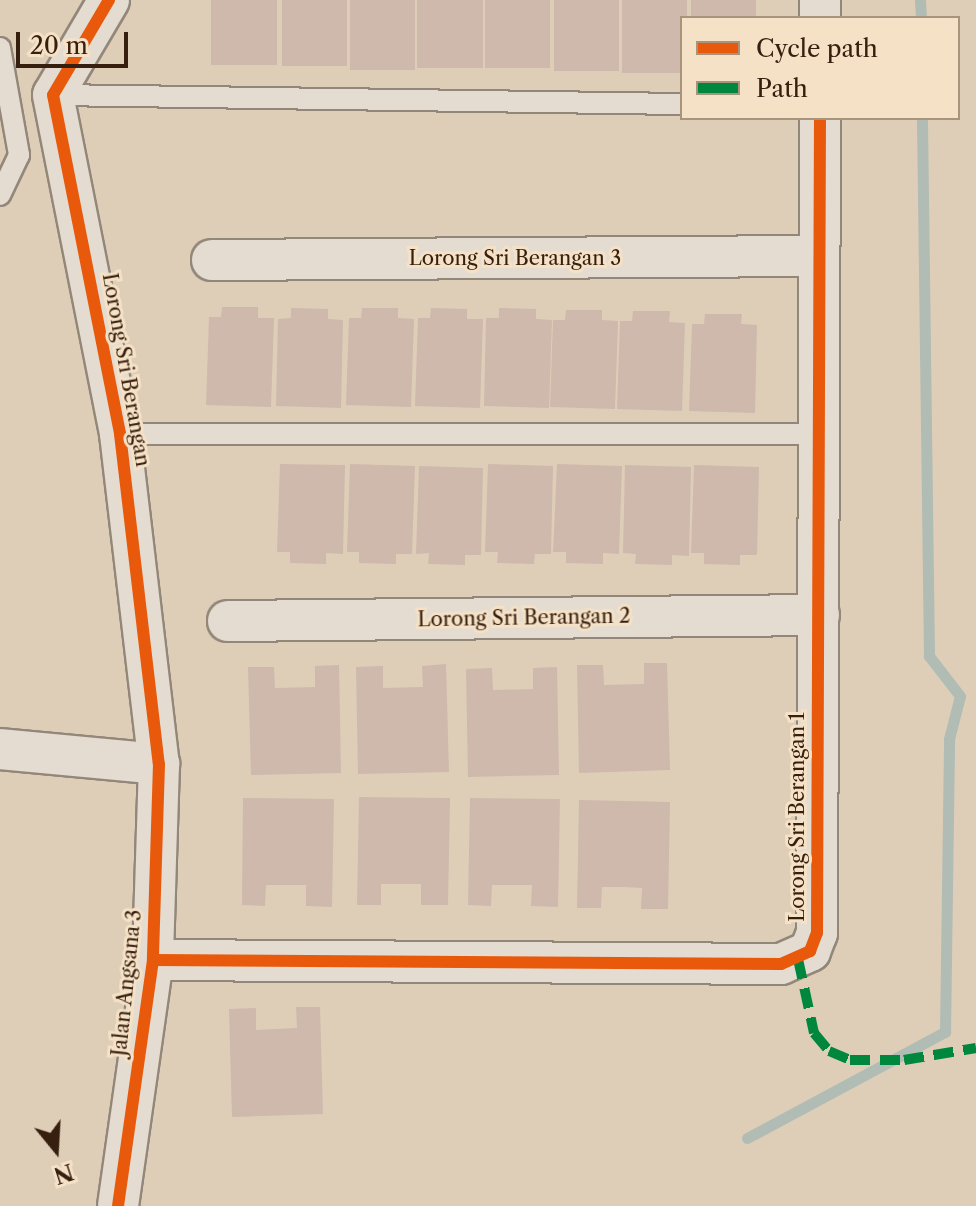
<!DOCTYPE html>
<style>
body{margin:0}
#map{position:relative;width:976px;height:1206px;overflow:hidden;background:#deceb8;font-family:"Libre Caslon Text",serif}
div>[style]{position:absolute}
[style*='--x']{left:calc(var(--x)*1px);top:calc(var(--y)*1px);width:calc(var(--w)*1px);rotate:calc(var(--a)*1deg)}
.stream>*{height:11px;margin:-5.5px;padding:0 5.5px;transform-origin:5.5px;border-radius:5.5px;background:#b0bcb4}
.building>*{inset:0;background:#ceb9ac;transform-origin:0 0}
.roads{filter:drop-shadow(2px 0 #938779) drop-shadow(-2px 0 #938779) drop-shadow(0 2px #938779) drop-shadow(0 -2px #938779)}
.lane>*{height:20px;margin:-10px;padding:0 10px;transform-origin:10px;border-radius:10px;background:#e4dcd1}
.street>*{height:40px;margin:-20px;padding:0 20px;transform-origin:20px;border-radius:20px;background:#e4dcd1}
.quiet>*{height:10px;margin-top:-5px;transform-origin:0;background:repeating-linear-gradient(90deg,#00873e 0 20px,transparent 0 30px)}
.cycleway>*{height:12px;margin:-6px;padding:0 6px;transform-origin:6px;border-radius:6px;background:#e8590c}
span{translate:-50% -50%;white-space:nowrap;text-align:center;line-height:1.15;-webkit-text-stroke:6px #f4e1c6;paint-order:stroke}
.street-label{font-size:20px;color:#371f10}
.legend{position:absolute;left:680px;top:16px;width:280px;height:104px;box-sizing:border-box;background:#f4e1c6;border:2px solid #a8937d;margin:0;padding:10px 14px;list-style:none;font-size:24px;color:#371f10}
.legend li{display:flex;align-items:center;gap:16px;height:40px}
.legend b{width:40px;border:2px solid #a8937d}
.north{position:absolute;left:16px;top:1110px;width:80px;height:80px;-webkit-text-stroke:6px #f4e1c6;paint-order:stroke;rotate:162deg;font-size:22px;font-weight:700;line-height:32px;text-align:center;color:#371f10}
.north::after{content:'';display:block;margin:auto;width:28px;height:36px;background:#371f10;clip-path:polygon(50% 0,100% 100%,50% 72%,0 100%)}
.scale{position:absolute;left:16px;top:32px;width:112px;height:36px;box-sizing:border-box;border:4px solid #371f10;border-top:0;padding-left:10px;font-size:24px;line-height:28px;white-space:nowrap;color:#371f10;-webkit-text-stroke:6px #f4e1c6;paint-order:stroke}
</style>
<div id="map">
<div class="stream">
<div style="--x:920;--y:0;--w:18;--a:87"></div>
<div style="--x:747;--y:1138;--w:225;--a:-28.2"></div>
<div style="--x:945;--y:1032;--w:293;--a:-89.2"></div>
<div style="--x:949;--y:739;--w:44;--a:-75.7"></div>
<div style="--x:960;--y:696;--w:51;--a:-127.8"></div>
<div style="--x:929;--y:656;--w:538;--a:-90.75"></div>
</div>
<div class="building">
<div style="left:211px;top:0;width:66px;height:65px"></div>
<div style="left:282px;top:0;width:65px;height:66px"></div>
<div style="left:350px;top:0;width:65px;height:70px"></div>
<div style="left:417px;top:0;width:66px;height:68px"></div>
<div style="left:485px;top:0;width:65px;height:68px"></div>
<div style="left:554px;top:0;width:65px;height:71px"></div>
<div style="left:622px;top:0;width:65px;height:73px"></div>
<div style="left:691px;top:0;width:65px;height:18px"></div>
<div style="clip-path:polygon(222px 307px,258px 307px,258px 318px,274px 318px,271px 407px,206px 405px,209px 317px,221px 317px)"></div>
<div style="clip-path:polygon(291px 308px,328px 309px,328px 319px,343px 320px,341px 408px,276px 406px,278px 319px,291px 318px)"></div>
<div style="clip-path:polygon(362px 308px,398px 308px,398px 318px,414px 319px,411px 407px,346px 405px,349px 318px,361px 318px)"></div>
<div style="clip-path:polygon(431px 308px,467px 309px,467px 319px,483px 319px,480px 408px,415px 406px,418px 318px,430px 318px)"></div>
<div style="clip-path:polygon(499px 308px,536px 309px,536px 319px,552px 320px,549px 408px,484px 406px,486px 318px,499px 318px)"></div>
<div style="clip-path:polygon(566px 310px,602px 310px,602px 320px,618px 321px,615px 409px,550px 407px,553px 320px,565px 320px)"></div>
<div style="clip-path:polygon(633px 311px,670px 311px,669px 322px,685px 323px,682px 411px,617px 409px,620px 321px,632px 321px)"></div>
<div style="clip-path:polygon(705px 314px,742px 314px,741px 324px,757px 325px,755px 413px,689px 411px,692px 324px,704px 324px)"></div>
<div style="clip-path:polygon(280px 464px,345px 465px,343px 554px,326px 553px,326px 564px,290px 563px,290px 552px,277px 552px)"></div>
<div style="clip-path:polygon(350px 464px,415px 466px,412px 554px,396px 554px,396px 564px,359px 563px,359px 552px,347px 552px)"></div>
<div style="clip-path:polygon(488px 464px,553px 466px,551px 554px,535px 554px,534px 564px,497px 563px,498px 552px,485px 552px)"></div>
<div style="clip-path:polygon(557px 464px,622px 466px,619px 554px,603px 553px,603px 564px,566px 563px,566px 552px,553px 552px)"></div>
<div style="clip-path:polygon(625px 465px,691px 467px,689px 556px,672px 555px,672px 565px,635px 564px,636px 554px,623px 553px)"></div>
<div style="clip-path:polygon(694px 465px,759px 467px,757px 555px,740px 555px,740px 565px,704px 564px,704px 553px,691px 553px)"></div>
<div style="clip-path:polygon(419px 466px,483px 468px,481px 555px,465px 555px,465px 565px,428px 564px,429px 553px,416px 554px)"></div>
<div style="clip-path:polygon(644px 663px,667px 663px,670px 770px,579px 773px,577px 665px,603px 665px,604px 685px,644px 684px)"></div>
<div style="clip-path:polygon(446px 664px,449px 772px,358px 774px,356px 667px,383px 666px,383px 688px,423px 687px,422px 666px)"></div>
<div style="clip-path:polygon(339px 665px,341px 773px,251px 775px,248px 667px,274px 667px,275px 688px,315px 687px,315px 666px)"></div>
<div style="clip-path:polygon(557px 667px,559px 775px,468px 777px,466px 669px,492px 668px,493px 690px,533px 689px,533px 668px)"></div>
<div style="clip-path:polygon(359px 797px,450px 798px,448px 905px,421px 905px,421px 884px,381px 884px,381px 905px,357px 905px)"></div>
<div style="clip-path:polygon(243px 798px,334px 799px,332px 907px,306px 906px,306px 885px,266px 885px,265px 906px,242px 905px)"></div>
<div style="clip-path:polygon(470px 798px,560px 799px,558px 907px,531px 906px,532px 885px,492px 885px,491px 906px,468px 905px)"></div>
<div style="clip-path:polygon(579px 800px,670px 802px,668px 909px,641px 909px,642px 888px,623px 887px,602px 887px,601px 908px,577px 908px)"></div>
<div style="clip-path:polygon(296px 1007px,320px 1007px,323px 1114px,232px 1117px,229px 1009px,256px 1008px,256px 1030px,297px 1028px)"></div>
</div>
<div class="roads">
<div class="lane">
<div style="--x:0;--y:48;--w:109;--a:79.9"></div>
<div style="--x:19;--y:155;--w:44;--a:115.4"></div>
<div style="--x:53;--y:95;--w:629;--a:0.82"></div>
<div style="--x:120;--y:434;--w:699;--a:0"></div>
</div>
<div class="street">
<div style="--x:109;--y:0;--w:110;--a:120.5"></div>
<div style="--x:53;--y:95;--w:346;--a:78.8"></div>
<div style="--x:120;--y:434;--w:332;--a:83.3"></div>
<div style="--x:159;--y:764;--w:196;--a:91.8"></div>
<div style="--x:153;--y:960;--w:248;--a:98.1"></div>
<div style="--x:820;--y:18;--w:18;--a:-90"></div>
<div style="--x:212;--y:260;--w:607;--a:-0.38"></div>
<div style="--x:228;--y:621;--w:591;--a:-0.58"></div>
<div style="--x:0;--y:749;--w:160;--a:5.4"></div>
<div style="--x:153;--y:960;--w:628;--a:0.36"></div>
<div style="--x:781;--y:964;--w:32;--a:-24"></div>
<div style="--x:810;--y:951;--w:19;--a:-69"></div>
<div style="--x:817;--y:933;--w:815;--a:-89.79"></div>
</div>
</div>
<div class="quiet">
<div style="--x:798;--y:959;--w:76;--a:77.8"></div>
<div style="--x:814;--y:1033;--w:23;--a:50"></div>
<div style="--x:829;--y:1051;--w:23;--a:23"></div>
<div style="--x:850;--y:1060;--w:54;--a:0"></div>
<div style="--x:904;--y:1060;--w:73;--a:-9.5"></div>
</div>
<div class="cycleway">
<div style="--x:109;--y:0;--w:110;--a:120.5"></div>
<div style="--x:53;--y:95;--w:346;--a:78.8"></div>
<div style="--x:120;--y:434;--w:332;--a:83.3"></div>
<div style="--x:159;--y:764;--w:196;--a:91.8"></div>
<div style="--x:153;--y:960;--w:248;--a:98.1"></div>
<div style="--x:153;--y:960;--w:628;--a:0.36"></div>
<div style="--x:781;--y:964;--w:32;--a:-24"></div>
<div style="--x:810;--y:951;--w:19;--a:-69"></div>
<div style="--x:817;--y:933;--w:815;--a:-89.79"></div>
</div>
<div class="street-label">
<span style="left:515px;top:258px">Lorong Sri Berangan 3</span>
<span style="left:126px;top:370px;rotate:80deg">Lorong Sri Berangan</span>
<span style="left:524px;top:618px;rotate:-1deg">Lorong Sri Berangan 2</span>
<span style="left:797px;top:817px;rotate:-90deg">Lorong Sri Berangan 1</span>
<span style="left:127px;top:983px;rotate:-84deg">Jalan Angsana 3</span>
</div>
<ul class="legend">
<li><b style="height:10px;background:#e8590c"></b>Cycle path</li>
<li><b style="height:10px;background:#00873e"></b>Path</li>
</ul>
<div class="north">N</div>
<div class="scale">20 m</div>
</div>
